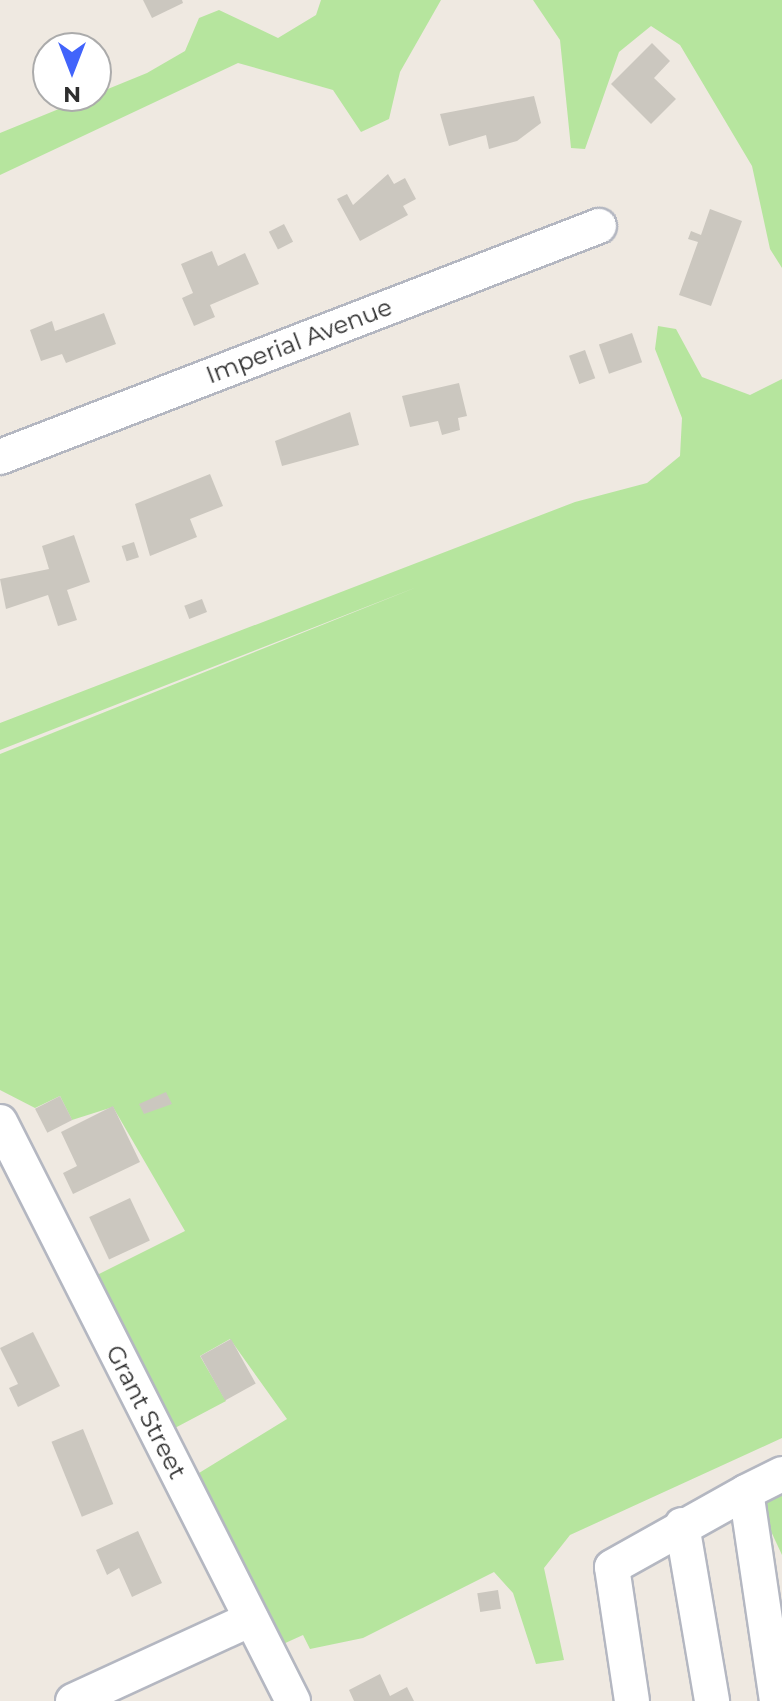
<!DOCTYPE html>
<style>
body{margin:0}
#map{position:relative;width:782px;height:1701px;overflow:hidden;background:#efe9e1;font-family:Montserrat,sans-serif}
div>[style]{position:absolute}
[style*='--x']{left:calc(var(--x)*1px);top:calc(var(--y)*1px);width:calc(var(--w)*1px);rotate:calc(var(--a)*1deg)}
.green>*{inset:0;background:#b6e59e}
.building>*{inset:0;background:#cbc7bf;transform-origin:0 0}
.roads{filter:drop-shadow(2px 0 #b4b7c1) drop-shadow(-2px 0 #b4b7c1) drop-shadow(0 2px #b4b7c1) drop-shadow(0 -2px #b4b7c1)}
.minor>*{height:34px;margin:-17px;padding:0 17px;transform-origin:17px;border-radius:17px;background:#fff}
span{translate:-50% -50%;white-space:nowrap;text-align:center;line-height:1.15;-webkit-text-stroke:7px #fff;paint-order:stroke}
.street-label{font-size:24px;color:#2e2e2e}
.north{position:absolute;left:32px;top:32px;width:80px;height:80px;box-sizing:border-box;background:#fff;border:2px solid #ababab;border-radius:50%;rotate:180deg;font-size:22px;font-weight:700;line-height:32px;text-align:center;color:#2e2e2e}
.north::after{content:'';display:block;margin:auto;width:28px;height:36px;background:#4264fb;clip-path:polygon(50% 0,100% 100%,50% 72%,0 100%)}
</style>
<div id="map">
<div class="green">
<div style="clip-path:polygon(321px 0,441px 0,400px 72px,389px 119px,361px 132px,333px 90px,238px 63px,0 175px,0 133px,147px 73px,185px 51px,199px 18px,219px 10px,278px 38px,316px 15px)"></div>
<div style="clip-path:polygon(533px 0,782px 0,782px 268px,770px 249px,752px 166px,680px 45px,651px 26px,619px 52px,585px 149px,571px 148px,560px 40px)"></div>
<div style="clip-path:polygon(658px 326px,676px 329px,702px 377px,750px 395px,782px 379px,782px 1438px,570px 1535px,544px 1568px,564px 1660px,536px 1664px,513px 1593px,494px 1572px,363px 1638px,310px 1649px,303px 1635px,281px 1645px,199px 1473px,287px 1419px,230px 1339px,200px 1356px,226px 1401px,173px 1429px,91px 1278px,185px 1231px,113px 1107px,72px 1120px,60px 1096px,35px 1108px,0 1090px,0 754px,417px 587px,0 750px,0 723px,575px 502px,647px 483px,680px 456px,682px 418px,655px 349px)"></div>
<div style="clip-path:polygon(782px 1486px,782px 1555px,762px 1512px,765px 1496px)"></div>
</div>
<div class="building">
<div style="clip-path:polygon(143px 0,182px 0,183px 3px,152px 18px)"></div>
<div style="clip-path:polygon(652px 43px,670px 61px,654px 78px,676px 99px,651px 124px,611px 84px)"></div>
<div style="clip-path:polygon(534px 96px,541px 123px,517px 141px,489px 149px,486px 135px,449px 146px,440px 114px)"></div>
<div style="clip-path:polygon(388px 174px,394px 184px,405px 178px,416px 199px,403px 206px,408px 215px,360px 241px,337px 199px,347px 194px,353px 205px)"></div>
<div style="clip-path:polygon(710px 209px,742px 221px,711px 306px,679px 295px,698px 242px,688px 239px,691px 231px,701px 235px)"></div>
<div style="left:284px;top:224px;width:20px;height:17px;rotate:63deg"></div>
<div style="clip-path:polygon(212px 251px,218px 266px,245px 253px,259px 284px,210px 305px,215px 317px,194px 326px,182px 298px,193px 293px,181px 264px)"></div>
<div style="clip-path:polygon(104px 313px,116px 344px,66px 363px,62px 354px,41px 361px,30px 330px,52px 321px,55px 331px)"></div>
<div style="left:632px;top:333px;width:31px;height:35px;rotate:71deg"></div>
<div style="left:585px;top:350px;width:30px;height:17px;rotate:70deg"></div>
<div style="clip-path:polygon(459px 383px,467px 416px,458px 418px,460px 430px,442px 435px,438px 421px,410px 427px,402px 396px)"></div>
<div style="clip-path:polygon(350px 412px,359px 445px,282px 466px,275px 441px)"></div>
<div style="clip-path:polygon(210px 474px,223px 506px,190px 519px,197px 537px,150px 556px,135px 504px)"></div>
<div style="clip-path:polygon(74px 535px,90px 582px,67px 590px,77px 620px,58px 626px,48px 595px,6px 609px,0 579px,49px 569px,42px 546px)"></div>
<div style="left:134px;top:542px;width:16px;height:13px;rotate:72deg"></div>
<div style="left:202px;top:599px;width:14px;height:19px;rotate:69deg"></div>
<div style="clip-path:polygon(166px 1092px,172px 1104px,144px 1114px,139px 1104px)"></div>
<div style="left:60px;top:1096px;width:27px;height:28px;rotate:63deg"></div>
<div style="clip-path:polygon(113px 1106px,140px 1162px,73px 1194px,63px 1173px,77px 1166px,61px 1132px)"></div>
<div style="left:130px;top:1198px;width:47px;height:45px;rotate:65deg"></div>
<div style="clip-path:polygon(33px 1332px,60px 1386px,18px 1407px,9px 1388px,18px 1384px,0 1348px)"></div>
<div style="left:231px;top:1339px;width:51px;height:35px;rotate:61deg"></div>
<div style="left:83px;top:1429px;width:81px;height:34px;rotate:68deg"></div>
<div style="clip-path:polygon(138px 1531px,162px 1583px,132px 1597px,119px 1568px,107px 1575px,96px 1550px)"></div>
<div style="left:498px;top:1590px;width:19px;height:21px;rotate:81deg"></div>
<div style="clip-path:polygon(380px 1674px,390px 1696px,407px 1687px,414px 1701px,354px 1701px,349px 1690px)"></div>
</div>
<div class="roads">
<div class="minor">
<div style="--x:0;--y:457;--w:642;--a:-21.09"></div>
<div style="--x:0;--y:1122;--w:649;--a:63.16"></div>
<div style="--x:682;--y:1525;--w:179;--a:80.3"></div>
<div style="--x:73;--y:1701;--w:196;--a:-24.7"></div>
<div style="--x:632;--y:1701;--w:135;--a:-98.5"></div>
<div style="--x:612;--y:1567;--w:154;--a:-29.2"></div>
<div style="--x:777;--y:1701;--w:211;--a:-98.4"></div>
<div style="--x:746;--y:1492;--w:40;--a:-26.6"></div>
</div>
</div>
<div class="street-label">
<span style="left:299px;top:341px;rotate:-21deg">Imperial Avenue</span>
<span style="left:146px;top:1412px;rotate:63deg">Grant Street</span>
</div>
<div class="north">N</div>
</div>
